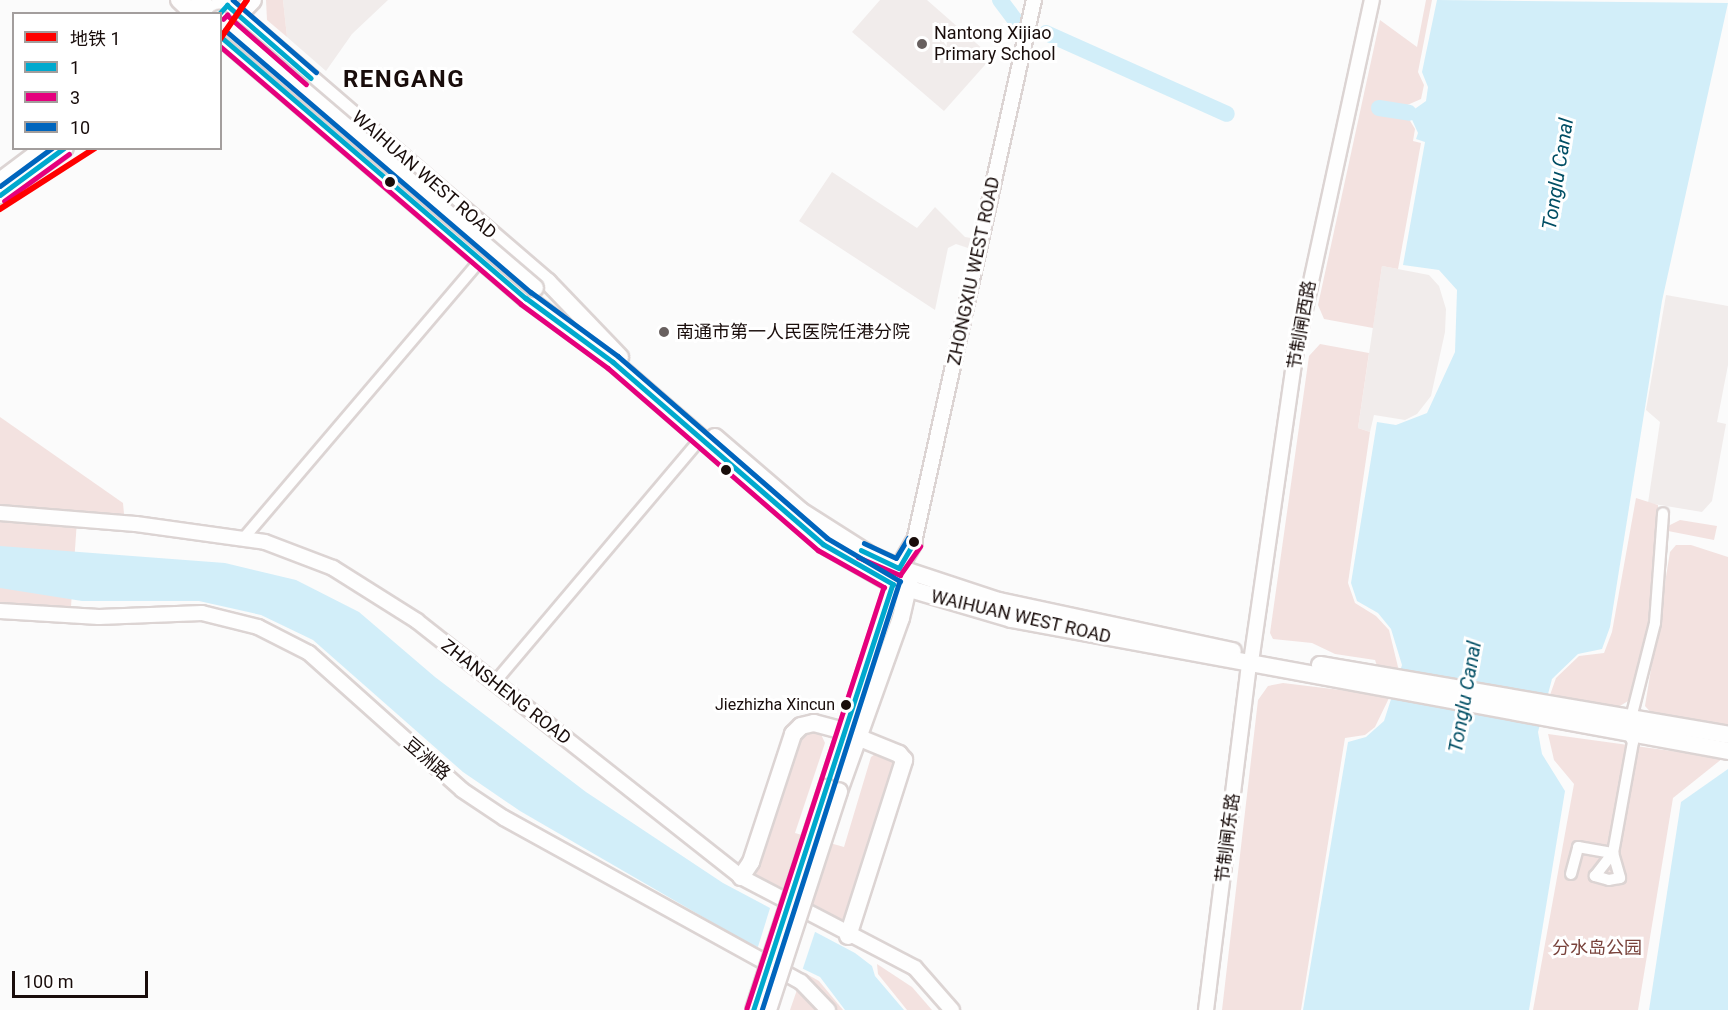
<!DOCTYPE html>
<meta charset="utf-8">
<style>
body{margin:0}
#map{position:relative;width:1728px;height:1010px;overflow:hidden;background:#fbfbfb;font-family:Roboto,"Noto Sans SC",sans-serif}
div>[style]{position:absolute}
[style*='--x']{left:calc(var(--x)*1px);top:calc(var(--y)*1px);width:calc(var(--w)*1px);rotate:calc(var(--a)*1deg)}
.built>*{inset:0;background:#f1eceb}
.green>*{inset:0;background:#f3e2e0;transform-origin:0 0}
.water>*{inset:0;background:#d2eef9}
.pier>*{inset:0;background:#fbfbfb}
.river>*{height:16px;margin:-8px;padding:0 8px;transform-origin:8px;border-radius:8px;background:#d2eef9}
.roads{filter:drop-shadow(2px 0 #dcd4d3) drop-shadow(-2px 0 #dcd4d3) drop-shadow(0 2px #dcd4d3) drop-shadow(0 -2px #dcd4d3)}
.minor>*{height:10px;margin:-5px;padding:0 5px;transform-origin:5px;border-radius:5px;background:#fefefe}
.tertiary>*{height:14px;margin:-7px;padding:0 7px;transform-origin:7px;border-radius:7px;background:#fefefe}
.primary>*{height:16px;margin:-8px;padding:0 8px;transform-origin:8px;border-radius:8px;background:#fefefe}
.bridges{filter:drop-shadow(2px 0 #dcd4d3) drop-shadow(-2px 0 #dcd4d3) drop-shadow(0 2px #dcd4d3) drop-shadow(0 -2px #dcd4d3)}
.primary-bridge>*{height:16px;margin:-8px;padding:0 8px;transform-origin:8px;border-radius:8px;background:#fefefe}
.bus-1>*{height:4.5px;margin:-2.25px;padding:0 2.25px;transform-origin:2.25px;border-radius:2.25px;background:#00a9ce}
.bus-2>*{height:4.5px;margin:-2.25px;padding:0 2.25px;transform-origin:2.25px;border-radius:2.25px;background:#e5007d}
.bus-3>*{height:4.5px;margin:-2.25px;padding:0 2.25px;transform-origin:2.25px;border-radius:2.25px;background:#0065bd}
.metro-1>*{height:6px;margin:-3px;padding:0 3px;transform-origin:3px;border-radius:3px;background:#f00}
.dots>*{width:16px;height:16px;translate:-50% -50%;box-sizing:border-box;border:3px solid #fff;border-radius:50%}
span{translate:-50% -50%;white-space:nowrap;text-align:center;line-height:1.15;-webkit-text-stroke:6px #fff;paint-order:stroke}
.bus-label{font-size:16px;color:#190d0b}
.right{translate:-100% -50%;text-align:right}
.poi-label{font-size:18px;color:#190d0b}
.left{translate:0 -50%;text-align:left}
.street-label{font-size:18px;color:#190d0b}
.park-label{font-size:18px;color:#79433c}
.water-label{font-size:20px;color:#004e64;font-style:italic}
.district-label{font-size:24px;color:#190d0b;font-weight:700;letter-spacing:1.5px}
.legend{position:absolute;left:12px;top:12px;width:210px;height:138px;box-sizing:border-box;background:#fff;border:2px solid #a39e9d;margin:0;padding:8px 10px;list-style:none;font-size:18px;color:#190d0b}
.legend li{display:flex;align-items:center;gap:12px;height:30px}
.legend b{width:30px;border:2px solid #a39e9d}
.scale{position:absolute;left:12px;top:971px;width:136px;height:27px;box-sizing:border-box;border:3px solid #190d0b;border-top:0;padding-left:8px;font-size:18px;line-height:21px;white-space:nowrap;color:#190d0b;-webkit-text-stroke:4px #fff;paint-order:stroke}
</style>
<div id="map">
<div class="built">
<div style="clip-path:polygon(283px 0,388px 0,352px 34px,326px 71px,287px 37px)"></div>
<div style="clip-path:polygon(880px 0,927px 0,992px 57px,944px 111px,852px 32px)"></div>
<div style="clip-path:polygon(832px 172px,917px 228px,935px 207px,965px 237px,971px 238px,968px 248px,956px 244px,948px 248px,935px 310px,799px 221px)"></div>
<div style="clip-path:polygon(1382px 266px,1429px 275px,1439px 286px,1446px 309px,1445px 332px,1431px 396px,1417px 414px,1405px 420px,1374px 415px,1370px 432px,1358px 428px)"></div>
<div style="clip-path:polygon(1666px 295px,1728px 306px,1728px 365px,1717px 422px,1726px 424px,1712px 501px,1702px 512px,1648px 503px,1660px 422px,1646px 410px)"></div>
</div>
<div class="green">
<div style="clip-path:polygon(266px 0,283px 0,287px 37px,267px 20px)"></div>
<div style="clip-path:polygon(1426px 0,1432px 0,1418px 72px,1424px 85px,1421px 99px,1405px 106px,1376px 103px,1374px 108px,1409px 119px,1415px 129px,1413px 141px,1421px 143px,1398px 269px,1382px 266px,1373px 328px,1324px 319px,1318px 305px,1380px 20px,1417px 47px)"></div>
<div style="clip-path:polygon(1320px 344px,1369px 353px,1358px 428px,1370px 432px,1348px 583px,1355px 603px,1376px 616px,1389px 630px,1399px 671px,1378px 669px,1375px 660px,1335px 654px,1312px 643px,1273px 639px,1270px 633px,1309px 356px)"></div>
<div style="clip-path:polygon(0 417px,123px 503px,124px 514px,0 506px)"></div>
<div style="clip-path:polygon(1636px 498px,1658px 505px,1657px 575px,1652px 613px,1628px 701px,1615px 709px,1550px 695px,1556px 678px,1579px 656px,1604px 653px,1612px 632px)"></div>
<div style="left:0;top:518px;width:77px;height:85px;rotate:4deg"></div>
<div style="clip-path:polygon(1680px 520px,1717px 526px,1714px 540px,1668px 531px,1668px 526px)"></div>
<div style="clip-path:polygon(1676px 545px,1691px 545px,1728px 557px,1728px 727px,1653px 715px,1645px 706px,1670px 552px)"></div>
<div style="clip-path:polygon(1283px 683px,1390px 696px,1375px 727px,1365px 735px,1345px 738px,1301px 1010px,1222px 1010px,1258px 700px,1268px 686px)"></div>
<div style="clip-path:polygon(807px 730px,820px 732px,825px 743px,795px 833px,844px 847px,871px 757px,878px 752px,896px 760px,845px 919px,841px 921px,757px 878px,756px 873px,798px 738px)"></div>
<div style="clip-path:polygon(1548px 734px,1723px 758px,1673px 798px,1638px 1010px,1533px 1010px,1574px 784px,1554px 760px)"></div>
<div style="clip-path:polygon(877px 964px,912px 987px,932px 1010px,907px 1010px,878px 974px)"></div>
<div style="clip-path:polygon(803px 972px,819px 981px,843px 1010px,835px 1010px)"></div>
<div style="clip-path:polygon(798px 987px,822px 1010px,790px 1010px)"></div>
</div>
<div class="water">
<div style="clip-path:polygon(1437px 0,1728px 3px,1662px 301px,1610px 627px,1602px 649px,1578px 654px,1552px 679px,1538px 732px,1542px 754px,1565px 791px,1529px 1010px,1303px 1010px,1348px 742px,1366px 737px,1384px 721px,1402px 665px,1391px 629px,1378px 613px,1357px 601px,1351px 583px,1377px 422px,1396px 425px,1427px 413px,1455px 352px,1457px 290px,1439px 270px,1403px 265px,1425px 142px,1416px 139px,1418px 133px,1409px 113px,1426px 101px,1428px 87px,1422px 72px)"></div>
<div style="clip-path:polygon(0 546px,225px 563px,296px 580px,359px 612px,435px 677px,586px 792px,723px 883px,855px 953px,872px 966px,875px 976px,904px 1010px,845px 1010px,820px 977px,741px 939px,520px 811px,463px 772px,313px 640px,261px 615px,199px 601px,82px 601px,0 588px)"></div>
<div style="clip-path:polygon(1728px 769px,1728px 1010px,1649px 1010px,1681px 802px)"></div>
</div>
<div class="pier">
<div style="clip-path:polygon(771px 905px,816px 929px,802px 971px,757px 950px)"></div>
</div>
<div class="river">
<div style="--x:1000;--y:0;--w:25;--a:53"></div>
<div style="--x:1046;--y:33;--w:198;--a:24.1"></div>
<div style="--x:1379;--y:108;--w:30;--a:9"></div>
</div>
<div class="roads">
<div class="minor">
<div style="--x:243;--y:539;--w:367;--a:-49.6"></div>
<div style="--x:495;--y:682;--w:319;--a:-49.8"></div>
<div style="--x:1571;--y:874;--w:28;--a:-75"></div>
<div style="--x:1578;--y:847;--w:36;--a:10"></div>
<div style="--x:1613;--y:853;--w:26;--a:74"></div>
<div style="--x:1620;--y:878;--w:11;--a:170"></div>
<div style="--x:1609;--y:880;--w:15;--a:-164"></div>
<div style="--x:1595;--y:876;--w:29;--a:-52"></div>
<div style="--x:1613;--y:853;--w:113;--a:-79.8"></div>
<div style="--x:1633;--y:742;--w:10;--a:-119"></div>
<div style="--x:1628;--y:733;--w:15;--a:-79"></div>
<div style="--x:1631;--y:718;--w:98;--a:-75.8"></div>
<div style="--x:1655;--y:623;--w:110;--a:-85.8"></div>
</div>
<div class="tertiary">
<div style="--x:0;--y:513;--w:136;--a:4.6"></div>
<div style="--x:136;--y:524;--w:130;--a:7.9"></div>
<div style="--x:265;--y:542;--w:73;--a:20.9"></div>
<div style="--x:333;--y:568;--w:99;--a:32.2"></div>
<div style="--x:417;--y:621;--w:413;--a:38.3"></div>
<div style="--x:741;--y:877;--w:196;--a:27.6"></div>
<div style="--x:915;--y:968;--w:56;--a:48.6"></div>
<div style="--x:914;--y:542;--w:555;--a:-77.52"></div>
<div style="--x:0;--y:611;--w:99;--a:3.5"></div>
<div style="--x:99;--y:617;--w:103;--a:-2.2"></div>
<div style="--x:202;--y:613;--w:58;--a:14"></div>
<div style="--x:258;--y:627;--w:57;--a:27"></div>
<div style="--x:309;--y:653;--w:205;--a:41.8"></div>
<div style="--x:462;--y:790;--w:50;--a:33.7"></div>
<div style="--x:504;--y:818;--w:339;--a:28.9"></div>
<div style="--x:801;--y:982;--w:39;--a:46"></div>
<div style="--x:1252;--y:655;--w:307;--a:-81.8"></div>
<div style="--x:1296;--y:351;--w:359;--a:-77.8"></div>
<div style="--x:1206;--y:1010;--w:348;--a:-82.9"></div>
</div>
<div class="primary">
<div style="--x:179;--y:0;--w:21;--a:43"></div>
<div style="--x:199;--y:0;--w:21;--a:41"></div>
<div style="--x:220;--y:0;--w:433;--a:40.7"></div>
<div style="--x:548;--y:282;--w:104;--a:46.2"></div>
<div style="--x:232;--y:22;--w:30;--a:-46"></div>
<div style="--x:220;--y:36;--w:403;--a:40.6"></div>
<div style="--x:526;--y:298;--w:108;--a:36.3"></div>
<div style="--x:613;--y:362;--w:278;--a:40.9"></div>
<div style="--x:823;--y:544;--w:81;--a:29.7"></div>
<div style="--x:893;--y:584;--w:123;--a:16.5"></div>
<div style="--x:1011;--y:619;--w:729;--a:10.43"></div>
<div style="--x:0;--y:181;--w:55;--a:-36.9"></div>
<div style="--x:0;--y:195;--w:80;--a:-35.9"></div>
<div style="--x:715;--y:437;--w:113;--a:40.7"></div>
<div style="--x:801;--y:511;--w:82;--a:32.5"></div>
<div style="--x:870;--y:555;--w:32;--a:24"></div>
<div style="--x:899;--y:568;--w:30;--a:-60"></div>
<div style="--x:899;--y:568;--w:105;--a:18.3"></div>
<div style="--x:999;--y:601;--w:239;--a:12.1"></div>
<div style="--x:1320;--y:665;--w:414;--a:9.7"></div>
<div style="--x:827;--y:788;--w:224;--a:-71.8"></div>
<div style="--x:839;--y:791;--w:184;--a:-70.3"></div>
<div style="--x:901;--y:618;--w:40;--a:-77"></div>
<div style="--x:741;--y:877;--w:18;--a:-56"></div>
<div style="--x:751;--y:862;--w:135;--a:-71.8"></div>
<div style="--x:793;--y:734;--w:11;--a:-45"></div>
<div style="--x:801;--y:726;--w:13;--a:-13"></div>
<div style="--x:814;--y:723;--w:34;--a:15"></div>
<div style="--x:848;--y:936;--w:185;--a:-72.3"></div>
<div style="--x:904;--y:760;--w:8;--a:-130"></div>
<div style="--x:899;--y:754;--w:42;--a:-157.7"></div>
</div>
</div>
<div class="bridges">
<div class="primary-bridge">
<div style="--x:220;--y:19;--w:414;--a:40.5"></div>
<div style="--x:754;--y:1010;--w:234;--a:-71.8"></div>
<div style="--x:768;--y:1010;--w:230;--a:-72"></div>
</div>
</div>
<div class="bus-1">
<div style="--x:219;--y:14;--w:12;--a:-48"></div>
<div style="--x:227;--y:5;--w:111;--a:41"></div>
<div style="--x:220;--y:36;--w:403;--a:40.6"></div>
<div style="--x:526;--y:298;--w:108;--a:36.3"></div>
<div style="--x:613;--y:362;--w:278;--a:40.9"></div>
<div style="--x:823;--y:544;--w:81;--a:29.7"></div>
<div style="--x:893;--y:584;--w:448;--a:108.1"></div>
<div style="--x:0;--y:195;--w:79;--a:-36.3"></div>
<div style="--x:861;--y:550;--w:42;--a:25.3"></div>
<div style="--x:899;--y:568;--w:30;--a:-60"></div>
</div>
<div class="bus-2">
<div style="--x:223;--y:19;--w:6;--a:-45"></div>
<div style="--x:227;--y:15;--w:105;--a:41.1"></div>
<div style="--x:220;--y:46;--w:396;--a:40.6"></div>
<div style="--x:521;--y:304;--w:108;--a:36.3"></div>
<div style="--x:608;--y:368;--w:278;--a:40.9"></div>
<div style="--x:818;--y:550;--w:76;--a:29.3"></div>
<div style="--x:884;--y:587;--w:443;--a:108"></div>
<div style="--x:4;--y:201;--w:80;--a:-35.9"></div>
<div style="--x:858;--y:557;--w:46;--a:23.2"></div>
<div style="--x:900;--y:575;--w:35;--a:-55"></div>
</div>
<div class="bus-3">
<div style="--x:233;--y:0;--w:110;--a:40.9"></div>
<div style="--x:225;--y:30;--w:403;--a:40.6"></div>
<div style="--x:531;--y:292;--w:108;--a:36.3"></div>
<div style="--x:618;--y:356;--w:277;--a:41"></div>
<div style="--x:827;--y:538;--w:85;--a:30.5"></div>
<div style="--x:900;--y:581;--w:451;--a:107.8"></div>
<div style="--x:0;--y:186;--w:64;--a:-36.2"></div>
<div style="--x:864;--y:543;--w:35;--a:25"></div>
<div style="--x:896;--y:558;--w:23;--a:-59"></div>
</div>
<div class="metro-1">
<div style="--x:220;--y:39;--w:47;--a:-55.3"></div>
<div style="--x:0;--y:209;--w:113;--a:-32.7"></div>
</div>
<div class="dots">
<div style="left:922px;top:44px;background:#68605f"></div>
<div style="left:390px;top:182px;background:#190d0b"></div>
<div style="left:664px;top:332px;background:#68605f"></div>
<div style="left:726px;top:470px;background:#190d0b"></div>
<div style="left:914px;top:542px;background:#190d0b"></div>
<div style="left:846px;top:705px;background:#190d0b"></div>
</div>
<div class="bus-label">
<span class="right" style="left:835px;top:705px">Jiezhizha Xincun</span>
</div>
<div class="poi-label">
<span class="left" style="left:934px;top:44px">Nantong Xijiao<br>Primary School</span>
<span class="left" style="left:676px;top:332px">南通市第一人民医院任港分院</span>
</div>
<div class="street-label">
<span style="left:424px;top:175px;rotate:41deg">WAIHUAN WEST ROAD</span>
<span style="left:974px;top:271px;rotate:-78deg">ZHONGXIU WEST ROAD</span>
<span style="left:1302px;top:325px;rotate:-80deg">节制闸西路</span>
<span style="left:1021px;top:617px;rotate:13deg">WAIHUAN WEST ROAD</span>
<span style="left:506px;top:692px;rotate:38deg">ZHANSHENG ROAD</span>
<span style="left:427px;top:759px;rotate:41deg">豆洲路</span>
<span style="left:1228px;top:838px;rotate:-83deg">节制闸东路</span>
</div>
<div class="park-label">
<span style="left:1597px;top:948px">分水岛公园</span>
</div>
<div class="water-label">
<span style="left:1558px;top:174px;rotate:-81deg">Tonglu Canal</span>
<span style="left:1465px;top:697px;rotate:-80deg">Tonglu Canal</span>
</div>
<div class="district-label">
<span style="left:404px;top:80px">RENGANG</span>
</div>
<ul class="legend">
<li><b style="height:8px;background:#f00"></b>地铁 1</li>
<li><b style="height:8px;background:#00a9ce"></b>1</li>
<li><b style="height:8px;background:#e5007d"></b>3</li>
<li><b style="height:8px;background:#0065bd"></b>10</li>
</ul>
<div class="scale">100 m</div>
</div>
